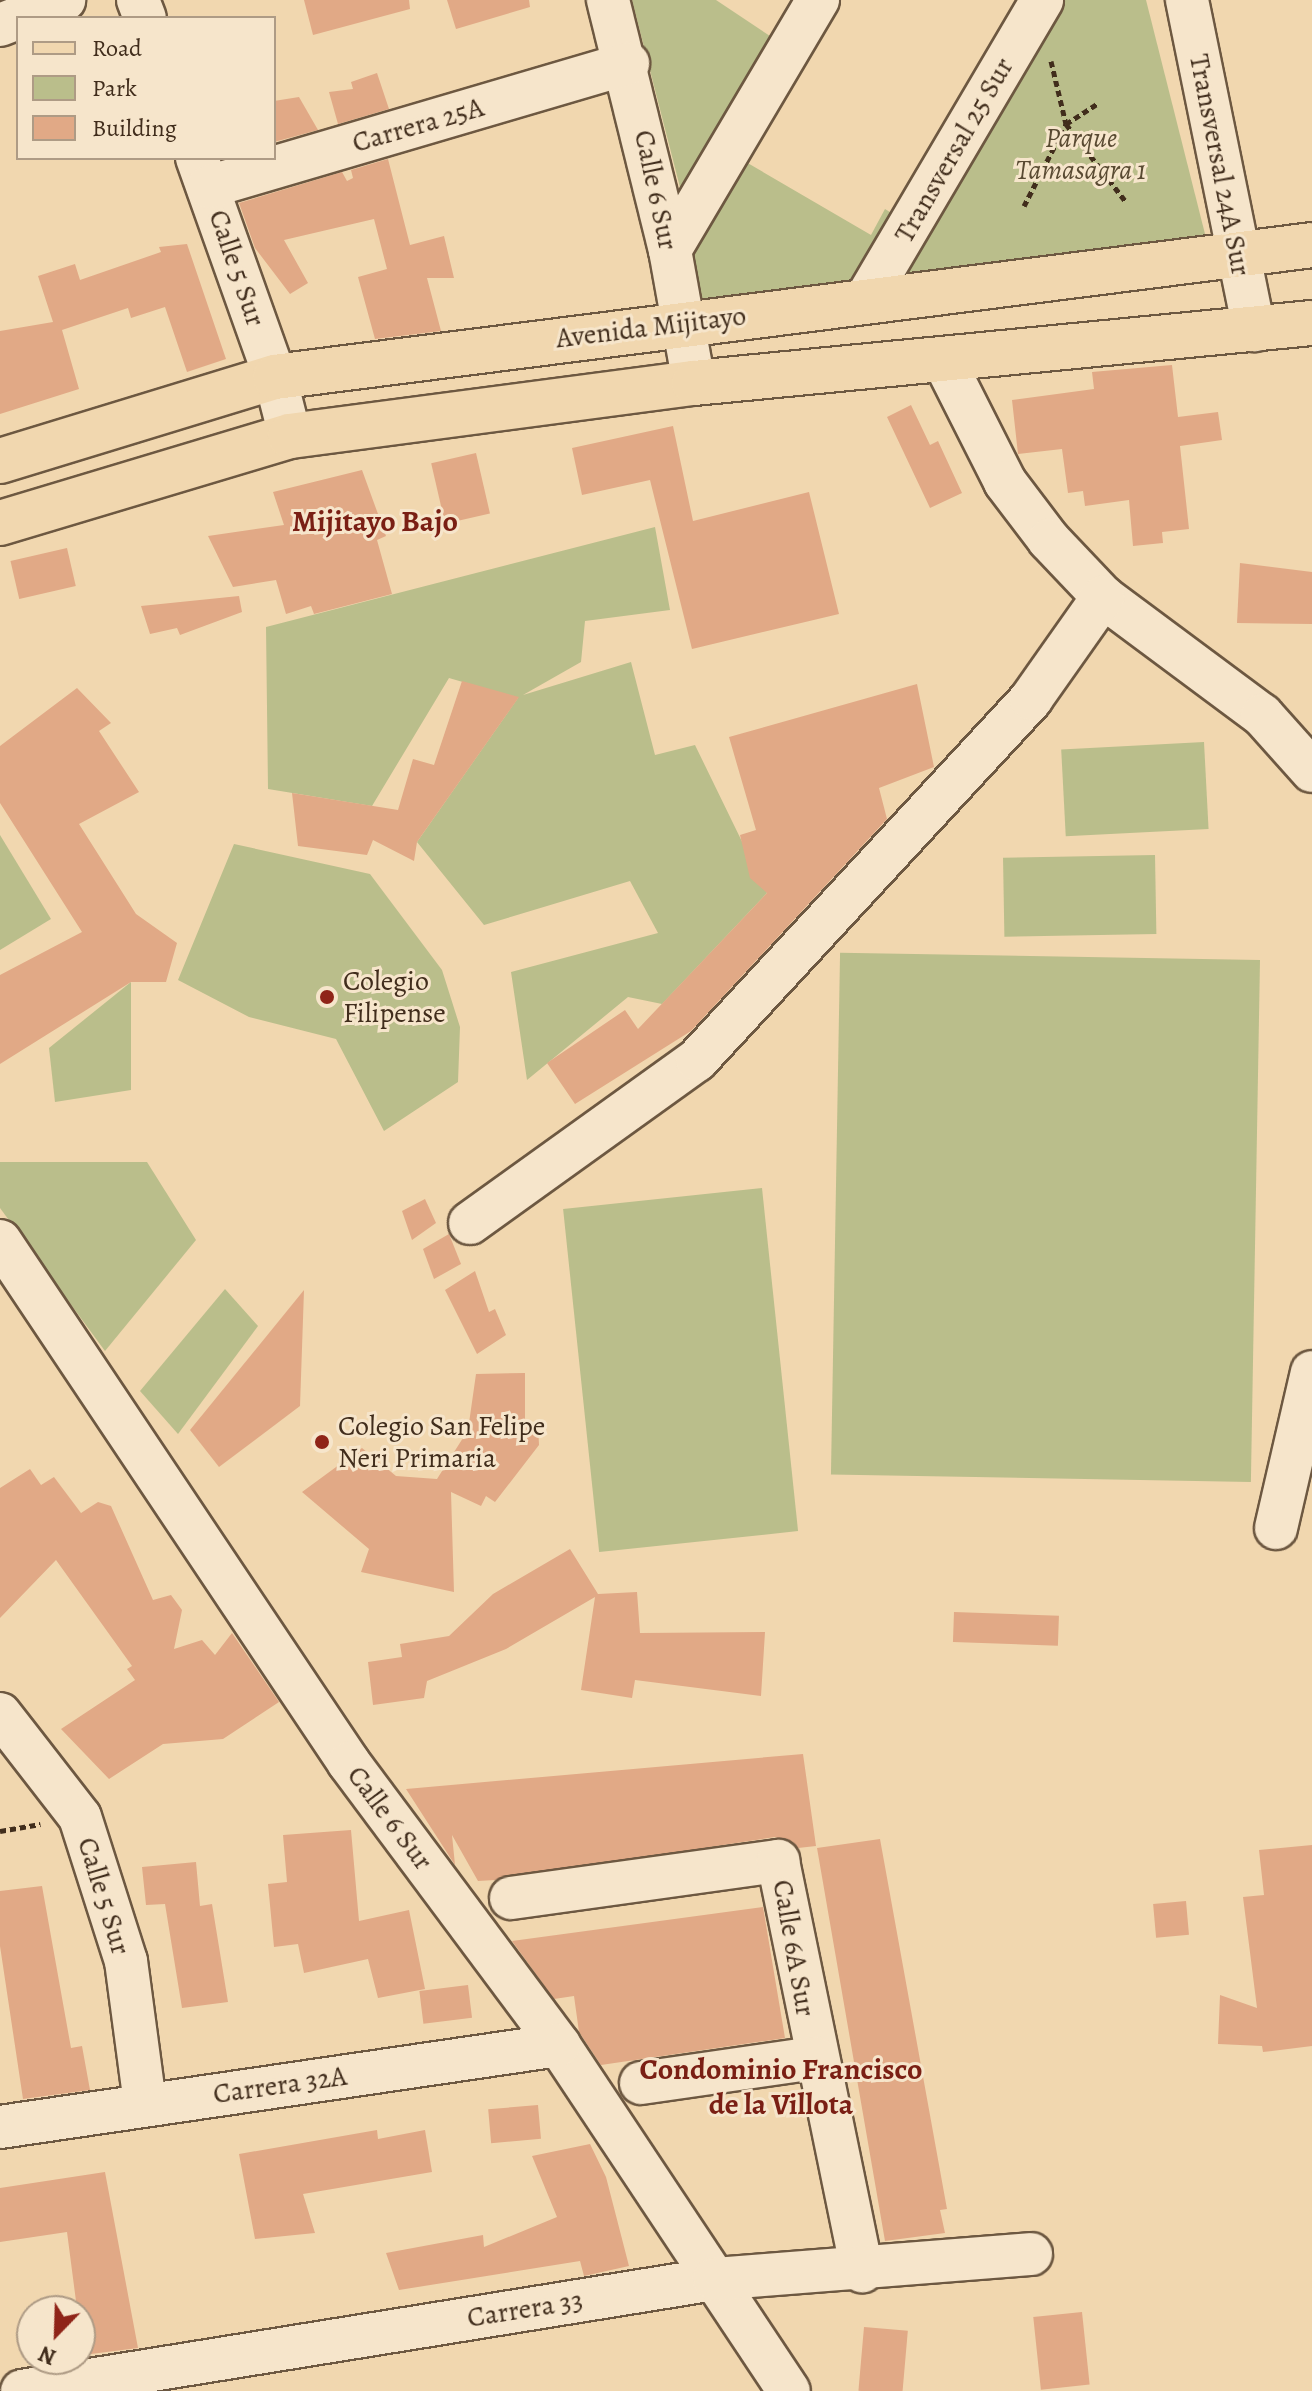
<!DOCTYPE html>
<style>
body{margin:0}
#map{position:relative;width:1312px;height:2391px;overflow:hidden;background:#f1d7af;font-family:Alegreya,serif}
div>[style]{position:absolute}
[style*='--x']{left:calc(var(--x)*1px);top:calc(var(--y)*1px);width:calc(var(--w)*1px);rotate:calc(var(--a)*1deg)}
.green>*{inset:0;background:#babe8b;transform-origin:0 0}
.building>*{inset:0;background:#e1a986;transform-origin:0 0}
.path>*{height:5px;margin-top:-2.5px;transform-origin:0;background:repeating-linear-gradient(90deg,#412d1c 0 6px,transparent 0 10px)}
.roads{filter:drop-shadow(2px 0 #6d5841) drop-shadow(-2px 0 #6d5841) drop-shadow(0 2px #6d5841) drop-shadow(0 -2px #6d5841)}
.minor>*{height:42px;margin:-21px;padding:0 21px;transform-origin:21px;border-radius:21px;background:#f6e5cb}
.major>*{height:44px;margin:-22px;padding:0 22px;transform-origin:22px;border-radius:22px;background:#f1d7af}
.dots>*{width:22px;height:22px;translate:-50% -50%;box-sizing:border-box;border:4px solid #f6e5cb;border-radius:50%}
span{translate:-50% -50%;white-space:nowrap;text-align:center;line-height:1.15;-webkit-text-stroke:6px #f6e5cb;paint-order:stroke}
.street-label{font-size:28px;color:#412d1c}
.park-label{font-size:28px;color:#594a32;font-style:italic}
.poi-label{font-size:28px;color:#412d1c}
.left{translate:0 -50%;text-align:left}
.neighbourhood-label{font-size:30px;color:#7a1f14;font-weight:700}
.legend{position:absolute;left:16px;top:16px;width:260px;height:144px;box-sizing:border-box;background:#f6e5cb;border:2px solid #ae9b85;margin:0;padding:10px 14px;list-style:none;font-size:24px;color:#412d1c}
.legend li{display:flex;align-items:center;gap:16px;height:40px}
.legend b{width:40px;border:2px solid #ae9b85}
.north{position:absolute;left:16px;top:2295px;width:80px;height:80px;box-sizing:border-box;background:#f6e5cb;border:2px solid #ae9b85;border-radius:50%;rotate:203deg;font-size:22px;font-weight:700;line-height:32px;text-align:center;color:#412d1c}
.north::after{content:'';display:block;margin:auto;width:28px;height:36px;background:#8f2418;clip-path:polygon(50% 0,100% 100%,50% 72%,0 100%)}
</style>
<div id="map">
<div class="green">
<div style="clip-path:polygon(632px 0,716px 0,773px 38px,684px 203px)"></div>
<div style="clip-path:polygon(1057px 0,1146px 0,1206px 238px,894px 277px)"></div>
<div style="clip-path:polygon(739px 158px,871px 235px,885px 209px,898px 217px,864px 285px,696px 308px,683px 256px)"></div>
<div style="clip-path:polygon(655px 527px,670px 610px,585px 621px,581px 662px,523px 695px,631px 662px,655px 755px,695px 745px,767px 893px,662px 1004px,628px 997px,527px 1080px,511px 972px,658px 933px,630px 881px,484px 925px,417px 842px,518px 698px,449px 678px,372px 806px,268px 789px,266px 627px)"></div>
<div style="left:1204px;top:742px;width:87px;height:143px;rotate:87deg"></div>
<div style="clip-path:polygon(0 835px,51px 919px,0 950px)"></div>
<div style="clip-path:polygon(234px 844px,370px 874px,442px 970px,460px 1027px,458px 1082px,384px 1131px,336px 1039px,249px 1017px,178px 980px)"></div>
<div style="left:1155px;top:855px;width:79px;height:152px;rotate:89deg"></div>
<div style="left:1260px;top:960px;width:522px;height:420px;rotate:91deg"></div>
<div style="clip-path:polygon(131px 982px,131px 1090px,55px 1102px,49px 1048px)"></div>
<div style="clip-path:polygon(0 1162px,147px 1162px,196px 1240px,105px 1351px,0 1208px)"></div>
<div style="left:762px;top:1188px;width:345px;height:200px;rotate:84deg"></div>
<div style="clip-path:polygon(225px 1289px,258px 1326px,178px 1434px,140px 1391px)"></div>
</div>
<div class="building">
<div style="clip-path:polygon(304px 0,409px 0,410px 9px,313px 35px)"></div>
<div style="clip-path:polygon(447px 0,529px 0,530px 7px,456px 29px)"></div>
<div style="clip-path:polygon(377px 73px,389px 109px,338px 124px,329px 92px,353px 89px,351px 82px)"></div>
<div style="clip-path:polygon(299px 97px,318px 130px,274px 142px,274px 101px)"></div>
<div style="clip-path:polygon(388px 159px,410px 245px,444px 236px,454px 278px,427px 278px,441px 331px,375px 339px,358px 277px,387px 269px,374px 219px,284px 240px,308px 283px,290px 294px,255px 248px,239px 203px,342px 172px,347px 181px,353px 178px,351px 170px)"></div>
<div style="clip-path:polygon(187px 244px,226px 359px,187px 372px,165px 307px,131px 318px,128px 308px,62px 330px,79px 389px,0 414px,0 331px,53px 322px,38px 276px,75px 264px,80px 280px,161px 252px,159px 247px)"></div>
<div style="clip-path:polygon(1172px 365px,1178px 417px,1218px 412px,1222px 440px,1180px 446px,1189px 529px,1162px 532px,1163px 543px,1133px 546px,1129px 500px,1085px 506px,1083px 491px,1068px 493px,1062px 449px,1018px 454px,1012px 400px,1094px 389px,1092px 372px)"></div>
<div style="clip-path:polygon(911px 405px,930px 445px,938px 441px,962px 493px,930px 508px,887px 417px)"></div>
<div style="clip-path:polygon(673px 426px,693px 521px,809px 492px,839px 614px,692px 649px,650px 480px,582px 495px,572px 448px)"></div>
<div style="left:476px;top:453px;width:62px;height:46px;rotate:77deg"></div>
<div style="clip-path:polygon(362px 470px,386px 536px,377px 540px,392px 594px,314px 614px,311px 606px,286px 614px,276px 580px,233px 587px,208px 536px,284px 525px,273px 492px)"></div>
<div style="left:67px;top:548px;width:39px;height:58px;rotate:77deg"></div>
<div style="clip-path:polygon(1240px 563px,1312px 572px,1312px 624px,1237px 623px)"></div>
<div style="clip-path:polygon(239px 596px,242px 612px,180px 635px,177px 628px,150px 634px,141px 606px)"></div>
<div style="clip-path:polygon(462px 681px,519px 697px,417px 842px,414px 861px,373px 840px,367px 855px,298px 846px,292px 793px,398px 810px,413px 759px,434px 765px)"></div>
<div style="clip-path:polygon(917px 684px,934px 767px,879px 788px,887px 819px,691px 1031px,575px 1104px,547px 1063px,625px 1010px,638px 1029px,767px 893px,750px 878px,740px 835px,756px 830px,729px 737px)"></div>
<div style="clip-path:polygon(77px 688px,111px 723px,99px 731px,139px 792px,79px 824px,136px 914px,177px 943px,166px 982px,131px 982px,0 1064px,0 975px,82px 932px,0 803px,0 746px)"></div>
<div style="clip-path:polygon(425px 1199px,436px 1223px,412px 1240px,402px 1211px)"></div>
<div style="clip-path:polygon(449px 1234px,461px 1264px,434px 1279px,423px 1249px)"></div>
<div style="clip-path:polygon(475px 1271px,489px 1312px,495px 1309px,506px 1335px,477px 1354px,445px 1290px)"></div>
<div style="clip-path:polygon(304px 1290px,300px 1406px,219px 1467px,190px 1430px)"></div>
<div style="clip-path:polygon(525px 1373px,525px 1422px,538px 1424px,539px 1445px,495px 1502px,486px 1496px,481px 1506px,451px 1492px,454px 1592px,361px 1572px,369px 1549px,302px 1492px,362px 1448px,396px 1476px,437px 1479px,468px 1430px,476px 1374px)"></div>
<div style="clip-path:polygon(30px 1469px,41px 1485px,54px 1477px,81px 1513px,98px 1502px,111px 1506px,153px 1600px,171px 1595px,182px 1610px,174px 1649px,202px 1640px,215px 1655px,232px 1633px,279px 1702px,223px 1739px,163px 1744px,109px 1779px,61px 1729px,135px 1680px,127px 1669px,132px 1666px,56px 1560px,0 1618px,0 1488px)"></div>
<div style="clip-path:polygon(570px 1549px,598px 1594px,637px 1592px,640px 1633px,765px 1632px,761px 1696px,635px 1680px,632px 1698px,581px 1690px,595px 1597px,506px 1649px,427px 1681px,424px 1698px,373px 1705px,368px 1662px,402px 1657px,400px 1644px,449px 1636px,493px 1594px)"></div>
<div style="left:954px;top:1612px;width:105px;height:30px;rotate:2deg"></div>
<div style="clip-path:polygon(803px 1754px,816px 1846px,798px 1848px,775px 1837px,495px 1880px,478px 1881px,452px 1835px,455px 1865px,406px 1789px)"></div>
<div style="clip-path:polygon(351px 1830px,359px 1921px,409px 1910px,425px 1989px,378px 1998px,368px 1959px,304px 1973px,298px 1944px,274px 1947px,268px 1884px,287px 1882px,283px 1835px)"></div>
<div style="clip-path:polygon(880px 1839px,947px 2209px,940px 2210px,945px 2233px,885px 2241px,817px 1848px)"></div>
<div style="clip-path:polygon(1312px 1845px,1312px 2046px,1263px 2052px,1262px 2046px,1218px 2044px,1220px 1995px,1257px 2008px,1243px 1897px,1264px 1895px,1259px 1850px)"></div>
<div style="clip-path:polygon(196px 1862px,200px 1906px,212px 1904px,228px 2002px,182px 2008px,165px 1904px,146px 1905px,142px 1867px)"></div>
<div style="clip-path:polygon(42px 1886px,71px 2048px,82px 2046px,90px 2090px,23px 2099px,0 1946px,0 1891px)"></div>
<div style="left:1186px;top:1901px;width:34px;height:33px;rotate:85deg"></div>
<div style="clip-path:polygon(763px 1907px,785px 2038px,601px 2065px,579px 2032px,574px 1996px,554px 1999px,512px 1941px)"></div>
<div style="left:468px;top:1985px;width:33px;height:49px;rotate:83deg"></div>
<div style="left:538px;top:2105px;width:34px;height:50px;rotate:85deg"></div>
<div style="clip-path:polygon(377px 2130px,378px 2139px,425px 2130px,432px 2172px,303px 2194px,315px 2233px,255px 2239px,239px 2154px)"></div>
<div style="clip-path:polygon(590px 2144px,606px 2177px,629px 2266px,584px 2276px,580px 2261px,399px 2290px,386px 2253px,483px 2235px,484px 2247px,557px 2217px,532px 2156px)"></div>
<div style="clip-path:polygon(105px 2172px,138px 2348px,83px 2355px,67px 2232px,0 2242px,0 2188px)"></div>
<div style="left:1082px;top:2312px;width:73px;height:49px;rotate:84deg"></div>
<div style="left:864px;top:2327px;width:44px;height:64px;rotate:5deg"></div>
</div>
<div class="path">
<div style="--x:1051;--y:61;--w:65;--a:76.6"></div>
<div style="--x:1066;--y:124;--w:98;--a:52.4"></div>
<div style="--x:1024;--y:206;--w:92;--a:-62.9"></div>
<div style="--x:1066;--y:124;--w:37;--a:-33"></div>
<div style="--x:0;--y:1831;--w:41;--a:-9.9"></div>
</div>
<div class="roads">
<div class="minor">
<div style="--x:138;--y:0;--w:19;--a:69"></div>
<div style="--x:608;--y:0;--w:258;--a:76.1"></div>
<div style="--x:670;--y:250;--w:135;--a:79.8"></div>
<div style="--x:1187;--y:0;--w:337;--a:78.5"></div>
<div style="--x:0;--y:25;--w:69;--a:-21.3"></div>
<div style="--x:197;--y:158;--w:232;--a:70.4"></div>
<div style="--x:275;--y:377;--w:61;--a:75.7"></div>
<div style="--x:208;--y:187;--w:438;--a:-16.4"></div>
<div style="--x:670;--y:250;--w:291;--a:-59.4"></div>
<div style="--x:866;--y:299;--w:347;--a:-59.5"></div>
<div style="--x:944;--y:361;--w:136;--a:63.2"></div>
<div style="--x:1005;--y:482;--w:73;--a:52.8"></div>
<div style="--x:1049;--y:540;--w:79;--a:46.5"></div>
<div style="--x:1103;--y:597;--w:198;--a:36.6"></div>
<div style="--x:1262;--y:715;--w:75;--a:48.2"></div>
<div style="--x:470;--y:1223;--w:279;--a:-35.7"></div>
<div style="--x:697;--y:1060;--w:492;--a:-47.2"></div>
<div style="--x:1031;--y:699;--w:125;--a:-54.8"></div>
<div style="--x:0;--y:1241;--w:628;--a:56.23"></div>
<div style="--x:349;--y:1763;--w:352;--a:53.3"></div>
<div style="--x:559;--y:2045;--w:415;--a:56.4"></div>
<div style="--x:1276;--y:1528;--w:160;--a:-77"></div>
<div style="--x:0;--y:1714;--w:130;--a:52.2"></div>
<div style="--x:80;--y:1817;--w:151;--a:72.3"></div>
<div style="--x:126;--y:1961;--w:144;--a:82.4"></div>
<div style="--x:511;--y:1898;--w:270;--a:-7.9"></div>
<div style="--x:778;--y:1861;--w:419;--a:78.4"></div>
<div style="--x:641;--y:2083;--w:176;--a:-8.2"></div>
<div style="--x:0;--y:2127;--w:565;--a:-8.35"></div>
<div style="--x:22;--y:2391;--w:701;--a:-9.19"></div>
<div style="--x:714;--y:2279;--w:318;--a:-4.5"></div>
</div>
<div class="major">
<div style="--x:0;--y:461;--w:288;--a:-17"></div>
<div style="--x:275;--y:377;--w:1045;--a:-7.25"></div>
<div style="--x:0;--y:523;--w:303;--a:-16.7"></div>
<div style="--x:290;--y:436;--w:407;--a:-7.5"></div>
<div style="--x:694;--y:383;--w:621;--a:-5.55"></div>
</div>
</div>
<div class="dots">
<div style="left:327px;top:997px;background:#8f2418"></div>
<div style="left:322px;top:1442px;background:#8f2418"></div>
</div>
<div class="street-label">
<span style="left:418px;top:125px;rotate:-16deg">Carrera 25A</span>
<span style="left:954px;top:150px;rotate:-60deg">Transversal 25 Sur</span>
<span style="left:1220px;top:165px;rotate:79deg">Transversal 24A Sur</span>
<span style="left:656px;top:190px;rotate:78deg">Calle 6 Sur</span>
<span style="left:237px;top:268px;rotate:71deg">Calle 5 Sur</span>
<span style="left:651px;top:327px;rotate:-7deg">Avenida Mijitayo</span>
<span style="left:390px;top:1818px;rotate:53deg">Calle 6 Sur</span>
<span style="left:104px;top:1896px;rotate:73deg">Calle 5 Sur</span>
<span style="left:794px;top:1948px;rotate:80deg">Calle 6A Sur</span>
<span style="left:280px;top:2085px;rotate:-8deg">Carrera 32A</span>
<span style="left:525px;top:2309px;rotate:-9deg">Carrera 33</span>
</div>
<div class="park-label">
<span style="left:1081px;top:154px">Parque<br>Tamasagra 1</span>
</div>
<div class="poi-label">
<span class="left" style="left:343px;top:997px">Colegio<br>Filipense</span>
<span class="left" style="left:338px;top:1442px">Colegio San Felipe<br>Neri Primaria</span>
</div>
<div class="neighbourhood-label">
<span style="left:375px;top:521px">Mijitayo Bajo</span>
<span style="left:781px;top:2086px">Condominio Francisco<br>de la Villota</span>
</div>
<ul class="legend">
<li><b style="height:10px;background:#f1d7af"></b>Road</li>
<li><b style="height:22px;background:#babe8b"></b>Park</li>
<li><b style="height:22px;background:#e1a986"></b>Building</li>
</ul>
<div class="north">N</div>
</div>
